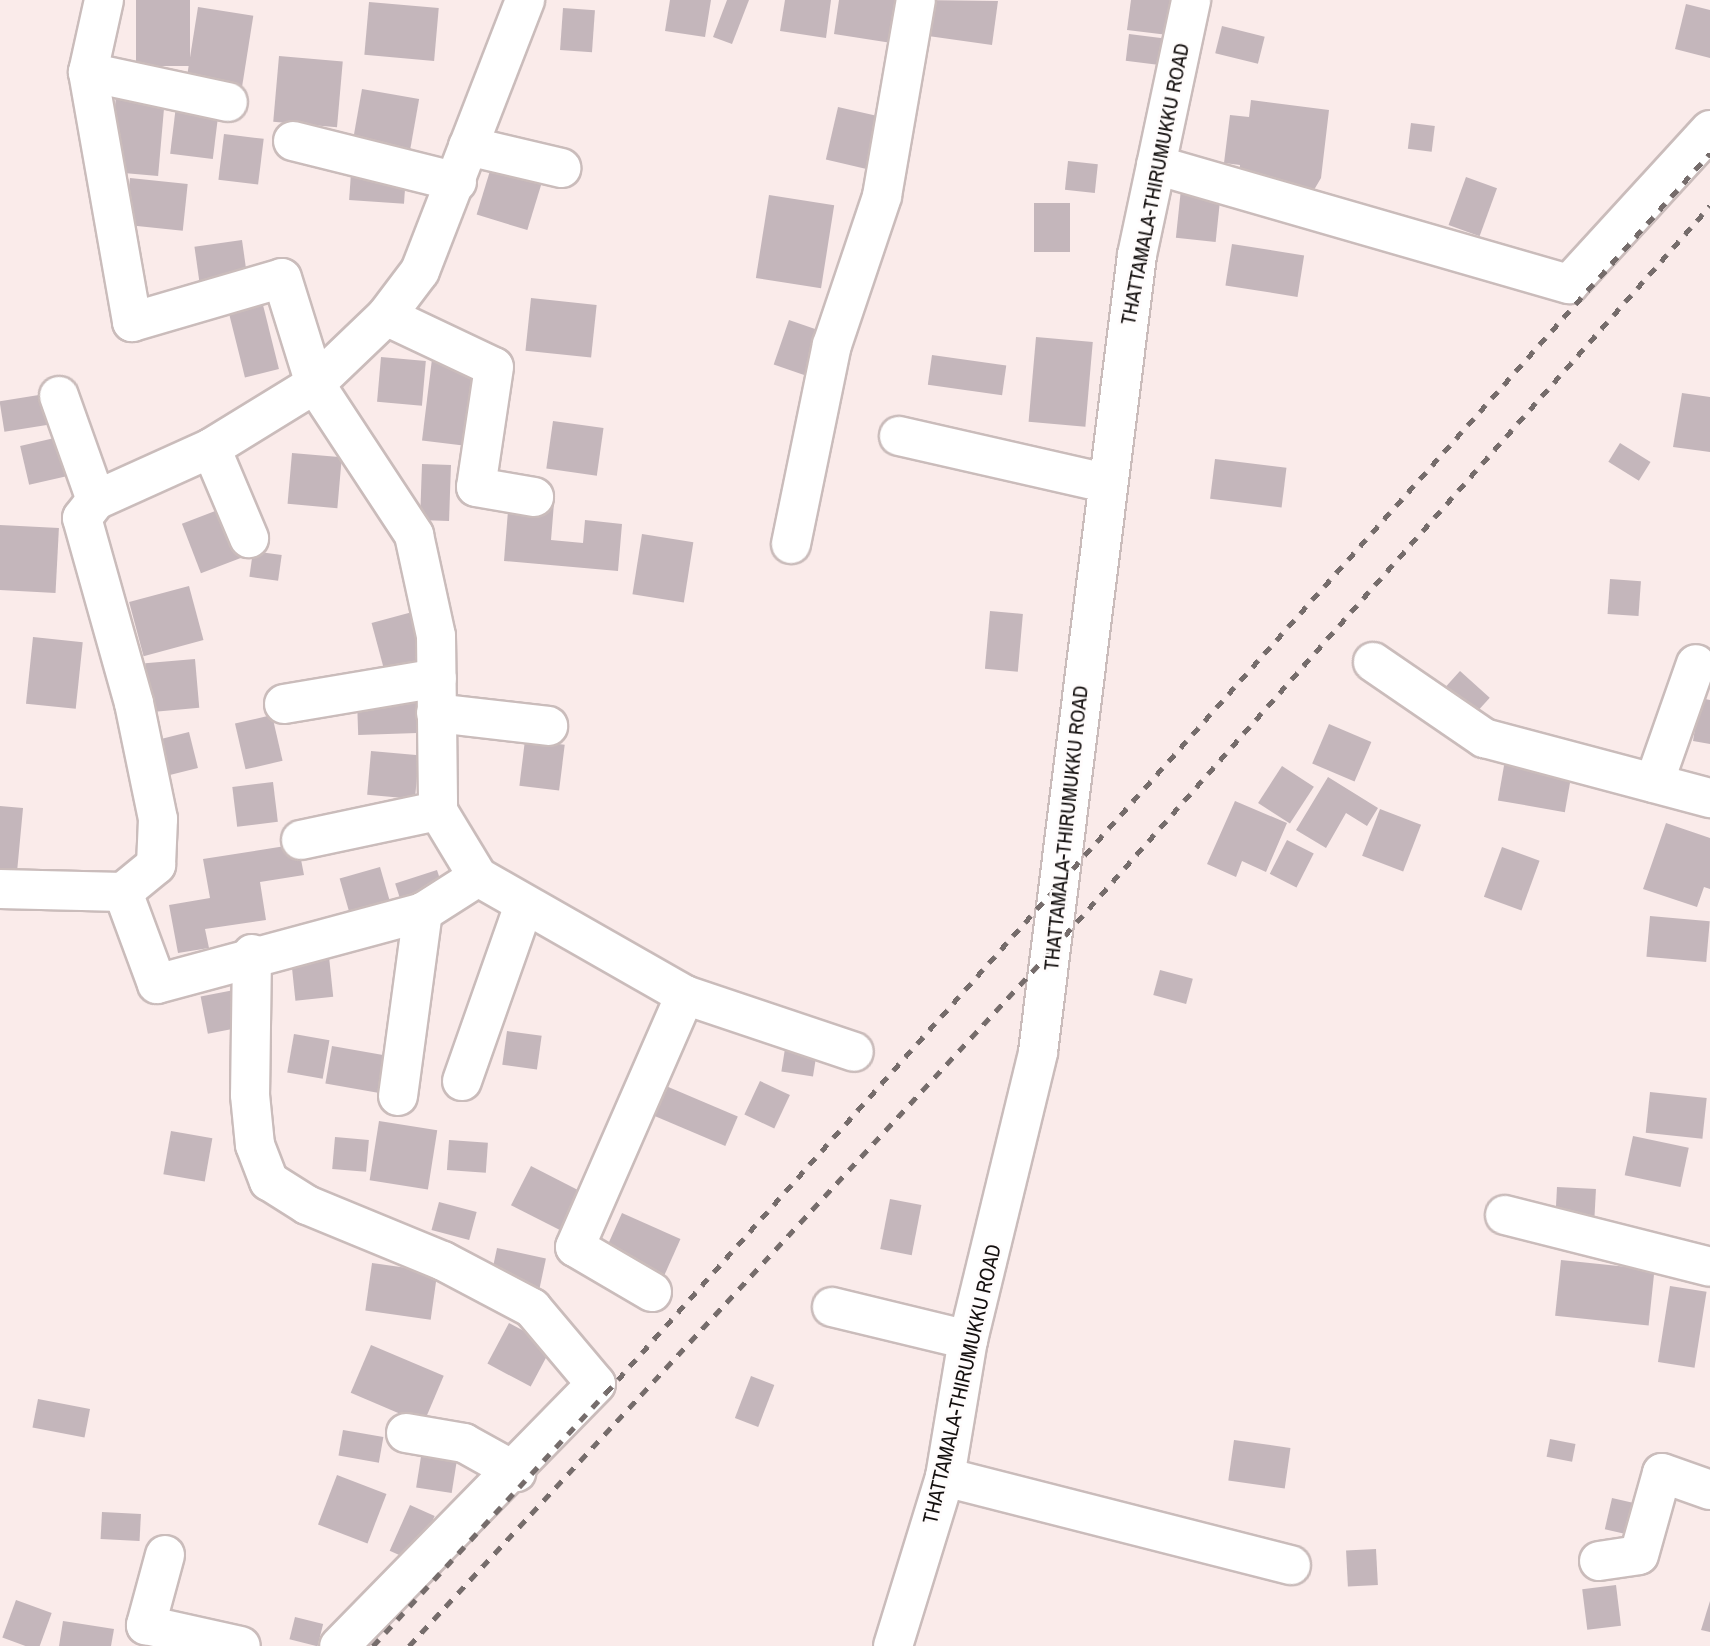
<!DOCTYPE html>
<style>
body{margin:0}
#map{position:relative;width:1710px;height:1646px;overflow:hidden;background:#faebea;font-family:"Archivo Narrow",sans-serif}
div>[style]{position:absolute}
[style*='--x']{left:calc(var(--x)*1px);top:calc(var(--y)*1px);width:calc(var(--w)*1px);rotate:calc(var(--a)*1deg)}
.building>*{inset:0;background:#c4b6bb;transform-origin:0 0}
.roads{filter:drop-shadow(2px 0 #cabcbb) drop-shadow(-2px 0 #cabcbb) drop-shadow(0 2px #cabcbb) drop-shadow(0 -2px #cabcbb)}
.minor>*{height:38px;margin:-19px;padding:0 19px;transform-origin:19px;border-radius:19px;background:#fff}
.rail>*{height:5px;margin-top:-2.5px;transform-origin:0;background:repeating-linear-gradient(90deg,#756c6b 0 9px,transparent 0 18px)}
span{translate:-50% -50%;white-space:nowrap;text-align:center;line-height:1.15;-webkit-text-stroke:5px #fffcfc;paint-order:stroke}
.street-label{font-size:21px;color:#14100f}
</style>
<div id="map">
<div class="building">
<div style="left:136px;top:0;width:54px;height:66px"></div>
<div style="clip-path:polygon(670px 0,711px 0,705px 37px,665px 31px)"></div>
<div style="clip-path:polygon(727px 0,749px 0,732px 44px,713px 37px)"></div>
<div style="clip-path:polygon(785px 0,831px 0,826px 38px,780px 31px)"></div>
<div style="clip-path:polygon(839px 0,905px 0,898px 44px,834px 34px)"></div>
<div style="clip-path:polygon(920px 0,998px 1px,992px 45px,914px 34px)"></div>
<div style="clip-path:polygon(1131px 0,1173px 0,1168px 35px,1127px 30px)"></div>
<div style="left:369px;top:2px;width:70px;height:53px;rotate:5deg"></div>
<div style="clip-path:polygon(1686px 4px,1710px 10px,1710px 58px,1675px 49px)"></div>
<div style="left:198px;top:7px;width:56px;height:77px;rotate:9deg"></div>
<div style="left:563px;top:8px;width:32px;height:42px;rotate:4deg"></div>
<div style="left:1222px;top:26px;width:44px;height:28px;rotate:14deg"></div>
<div style="left:1129px;top:34px;width:38px;height:27px;rotate:7deg"></div>
<div style="left:279px;top:56px;width:64px;height:66px;rotate:5deg"></div>
<div style="left:362px;top:89px;width:58px;height:63px;rotate:10deg"></div>
<div style="left:116px;top:95px;width:49px;height:77px;rotate:5deg"></div>
<div style="clip-path:polygon(1251px 100px,1329px 110px,1321px 178px,1311px 195px,1238px 187px,1240px 165px,1224px 163px,1230px 115px,1249px 117px)"></div>
<div style="left:176px;top:106px;width:43px;height:48px;rotate:7deg"></div>
<div style="left:838px;top:107px;width:45px;height:54px;rotate:13deg"></div>
<div style="left:1411px;top:123px;width:24px;height:26px;rotate:7deg"></div>
<div style="left:224px;top:134px;width:40px;height:46px;rotate:7deg"></div>
<div style="left:493px;top:161px;width:53px;height:56px;rotate:17deg"></div>
<div style="left:1068px;top:161px;width:30px;height:29px;rotate:6deg"></div>
<div style="left:351px;top:173px;width:55px;height:27px;rotate:4deg"></div>
<div style="left:1466px;top:177px;width:33px;height:51px;rotate:20deg"></div>
<div style="left:130px;top:178px;width:58px;height:47px;rotate:6deg"></div>
<div style="left:1181px;top:189px;width:40px;height:49px;rotate:6deg"></div>
<div style="left:769px;top:195px;width:66px;height:84px;rotate:9deg"></div>
<div style="left:1070px;top:203px;width:49px;height:36px;rotate:90deg"></div>
<div style="left:242px;top:240px;width:44px;height:48px;rotate:82deg"></div>
<div style="left:1232px;top:244px;width:73px;height:42px;rotate:9deg"></div>
<div style="left:531px;top:298px;width:66px;height:53px;rotate:6deg"></div>
<div style="left:262px;top:301px;width:70px;height:35px;rotate:76deg"></div>
<div style="left:789px;top:320px;width:36px;height:47px;rotate:19deg"></div>
<div style="left:1036px;top:337px;width:57px;height:85px;rotate:5deg"></div>
<div style="left:932px;top:355px;width:75px;height:30px;rotate:8deg"></div>
<div style="left:381px;top:357px;width:45px;height:45px;rotate:5deg"></div>
<div style="left:432px;top:359px;width:56px;height:82px;rotate:7deg"></div>
<div style="clip-path:polygon(1682px 393px,1710px 397px,1710px 452px,1673px 447px)"></div>
<div style="left:45px;top:394px;width:31px;height:46px;rotate:81deg"></div>
<div style="left:553px;top:421px;width:51px;height:48px;rotate:8deg"></div>
<div style="left:63px;top:436px;width:40px;height:44px;rotate:77deg"></div>
<div style="left:1620px;top:443px;width:36px;height:22px;rotate:32deg"></div>
<div style="left:292px;top:453px;width:50px;height:51px;rotate:5deg"></div>
<div style="left:1215px;top:459px;width:72px;height:40px;rotate:7deg"></div>
<div style="left:422px;top:464px;width:29px;height:56px;rotate:2deg"></div>
<div style="clip-path:polygon(509px 498px,554px 503px,551px 540px,583px 543px,585px 520px,622px 524px,618px 571px,504px 561px)"></div>
<div style="left:223px;top:508px;width:53px;height:44px;rotate:69deg"></div>
<div style="left:0;top:525px;width:59px;height:65px;rotate:3deg"></div>
<div style="left:642px;top:534px;width:52px;height:61px;rotate:9deg"></div>
<div style="left:253px;top:551px;width:29px;height:26px;rotate:8deg"></div>
<div style="left:1610px;top:579px;width:31px;height:35px;rotate:4deg"></div>
<div style="left:189px;top:586px;width:56px;height:62px;rotate:75deg"></div>
<div style="left:416px;top:611px;width:61px;height:46px;rotate:75deg"></div>
<div style="left:990px;top:611px;width:33px;height:58px;rotate:5deg"></div>
<div style="left:33px;top:637px;width:50px;height:67px;rotate:6deg"></div>
<div style="left:195px;top:659px;width:49px;height:50px;rotate:85deg"></div>
<div style="left:1460px;top:671px;width:40px;height:28px;rotate:42deg"></div>
<div style="clip-path:polygon(1700px 698px,1710px 700px,1710px 744px,1693px 741px)"></div>
<div style="left:416px;top:699px;width:34px;height:59px;rotate:88deg"></div>
<div style="left:272px;top:715px;width:47px;height:38px;rotate:77deg"></div>
<div style="left:1329px;top:724px;width:46px;height:43px;rotate:23deg"></div>
<div style="left:189px;top:732px;width:37px;height:30px;rotate:76deg"></div>
<div style="left:525px;top:740px;width:40px;height:46px;rotate:7deg"></div>
<div style="left:371px;top:751px;width:48px;height:44px;rotate:5deg"></div>
<div style="left:1505px;top:760px;width:68px;height:41px;rotate:10deg"></div>
<div style="left:1282px;top:766px;width:38px;height:44px;rotate:33deg"></div>
<div style="clip-path:polygon(1328px 777px,1378px 808px,1367px 826px,1346px 813px,1326px 848px,1296px 830px)"></div>
<div style="left:273px;top:782px;width:40px;height:41px;rotate:83deg"></div>
<div style="clip-path:polygon(1235px 801px,1287px 823px,1266px 872px,1242px 861px,1236px 877px,1207px 864px)"></div>
<div style="clip-path:polygon(0 806px,23px 808px,17px 872px,0 871px)"></div>
<div style="left:1380px;top:809px;width:44px;height:50px;rotate:21deg"></div>
<div style="clip-path:polygon(1666px 823px,1710px 838px,1710px 889px,1704px 887px,1697px 907px,1643px 889px)"></div>
<div style="left:1287px;top:840px;width:30px;height:38px;rotate:27deg"></div>
<div style="clip-path:polygon(298px 844px,304px 875px,260px 882px,266px 920px,205px 929px,209px 948px,178px 953px,169px 905px,210px 898px,203px 859px)"></div>
<div style="left:1502px;top:847px;width:40px;height:53px;rotate:20deg"></div>
<div style="left:380px;top:867px;width:36px;height:42px;rotate:74deg"></div>
<div style="left:437px;top:870px;width:25px;height:44px;rotate:72deg"></div>
<div style="left:1650px;top:916px;width:60px;height:41px;rotate:5deg"></div>
<div style="left:328px;top:947px;width:50px;height:38px;rotate:84deg"></div>
<div style="left:1160px;top:970px;width:34px;height:26px;rotate:15deg"></div>
<div style="left:234px;top:990px;width:38px;height:34px;rotate:79deg"></div>
<div style="left:507px;top:1031px;width:35px;height:34px;rotate:8deg"></div>
<div style="left:294px;top:1034px;width:36px;height:39px;rotate:10deg"></div>
<div style="left:787px;top:1036px;width:32px;height:36px;rotate:9deg"></div>
<div style="left:332px;top:1046px;width:59px;height:38px;rotate:10deg"></div>
<div style="left:760px;top:1081px;width:33px;height:37px;rotate:25deg"></div>
<div style="left:666px;top:1086px;width:78px;height:32px;rotate:23deg"></div>
<div style="left:1650px;top:1092px;width:57px;height:41px;rotate:6deg"></div>
<div style="left:379px;top:1121px;width:59px;height:60px;rotate:9deg"></div>
<div style="left:171px;top:1131px;width:42px;height:44px;rotate:10deg"></div>
<div style="left:1633px;top:1136px;width:57px;height:40px;rotate:12deg"></div>
<div style="left:335px;top:1137px;width:34px;height:32px;rotate:5deg"></div>
<div style="left:449px;top:1140px;width:39px;height:30px;rotate:4deg"></div>
<div style="left:531px;top:1166px;width:57px;height:44px;rotate:27deg"></div>
<div style="left:1557px;top:1187px;width:39px;height:29px;rotate:3deg"></div>
<div style="left:890px;top:1199px;width:32px;height:51px;rotate:11deg"></div>
<div style="left:439px;top:1202px;width:39px;height:29px;rotate:15deg"></div>
<div style="left:622px;top:1213px;width:64px;height:40px;rotate:24deg"></div>
<div style="left:497px;top:1248px;width:50px;height:31px;rotate:12deg"></div>
<div style="left:1561px;top:1260px;width:94px;height:56px;rotate:6deg"></div>
<div style="left:372px;top:1263px;width:66px;height:48px;rotate:8deg"></div>
<div style="left:1670px;top:1286px;width:37px;height:77px;rotate:9deg"></div>
<div style="left:509px;top:1323px;width:49px;height:46px;rotate:28deg"></div>
<div style="left:371px;top:1345px;width:79px;height:52px;rotate:23deg"></div>
<div style="left:751px;top:1376px;width:25px;height:45px;rotate:21deg"></div>
<div style="left:38px;top:1399px;width:53px;height:29px;rotate:11deg"></div>
<div style="left:343px;top:1430px;width:41px;height:26px;rotate:10deg"></div>
<div style="left:1550px;top:1439px;width:26px;height:18px;rotate:11deg"></div>
<div style="left:1234px;top:1440px;width:57px;height:41px;rotate:8deg"></div>
<div style="left:423px;top:1444px;width:36px;height:44px;rotate:9deg"></div>
<div style="left:337px;top:1475px;width:53px;height:53px;rotate:21deg"></div>
<div style="left:1612px;top:1498px;width:37px;height:32px;rotate:13deg"></div>
<div style="left:410px;top:1505px;width:27px;height:50px;rotate:24deg"></div>
<div style="left:102px;top:1512px;width:39px;height:27px;rotate:3deg"></div>
<div style="left:1376px;top:1549px;width:36px;height:30px;rotate:87deg"></div>
<div style="left:1616px;top:1585px;width:41px;height:34px;rotate:83deg"></div>
<div style="left:16px;top:1600px;width:38px;height:40px;rotate:20deg"></div>
<div style="clip-path:polygon(1710px 1601px,1710px 1632px,1701px 1630px)"></div>
<div style="left:295px;top:1617px;width:29px;height:23px;rotate:14deg"></div>
<div style="clip-path:polygon(63px 1621px,114px 1629px,111px 1646px,59px 1646px)"></div>
</div>
<div class="roads">
<div class="minor">
<div style="--x:104;--y:0;--w:74;--a:102.5"></div>
<div style="--x:88;--y:72;--w:254;--a:80"></div>
<div style="--x:132;--y:322;--w:156;--a:-16.3"></div>
<div style="--x:282;--y:278;--w:111;--a:72.7"></div>
<div style="--x:315;--y:384;--w:181;--a:56.7"></div>
<div style="--x:414;--y:535;--w:103;--a:77.7"></div>
<div style="--x:436;--y:636;--w:175;--a:89.3"></div>
<div style="--x:438;--y:811;--w:77;--a:58.8"></div>
<div style="--x:478;--y:877;--w:238;--a:29.7"></div>
<div style="--x:685;--y:995;--w:178;--a:18.6"></div>
<div style="--x:88;--y:72;--w:143;--a:12.1"></div>
<div style="--x:293;--y:141;--w:169;--a:14"></div>
<div style="--x:468;--y:146;--w:96;--a:13.3"></div>
<div style="--x:1156;--y:165;--w:430;--a:16.1"></div>
<div style="--x:1569;--y:284;--w:209;--a:-47.5"></div>
<div style="--x:386;--y:316;--w:119;--a:25.3"></div>
<div style="--x:494;--y:367;--w:121;--a:98.5"></div>
<div style="--x:476;--y:487;--w:59;--a:9.8"></div>
<div style="--x:59;--y:396;--w:110;--a:70.4"></div>
<div style="--x:899;--y:436;--w:212;--a:12.8"></div>
<div style="--x:211;--y:448;--w:98;--a:67.1"></div>
<div style="--x:791;--y:544;--w:203;--a:-78.4"></div>
<div style="--x:832;--y:345;--w:157;--a:-71.4"></div>
<div style="--x:882;--y:196;--w:199;--a:-80.2"></div>
<div style="--x:1373;--y:662;--w:135;--a:34.4"></div>
<div style="--x:1484;--y:738;--w:234;--a:14.9"></div>
<div style="--x:284;--y:704;--w:155;--a:-9.6"></div>
<div style="--x:436;--y:713;--w:113;--a:6.6"></div>
<div style="--x:1654;--y:783;--w:126;--a:-70.6"></div>
<div style="--x:301;--y:840;--w:140;--a:-12"></div>
<div style="--x:0;--y:889;--w:123;--a:1.4"></div>
<div style="--x:123;--y:892;--w:43;--a:-39.3"></div>
<div style="--x:156;--y:865;--w:46;--a:-87.5"></div>
<div style="--x:158;--y:819;--w:118;--a:-101.7"></div>
<div style="--x:134;--y:703;--w:192;--a:-105.7"></div>
<div style="--x:82;--y:518;--w:23;--a:-52"></div>
<div style="--x:96;--y:500;--w:126;--a:-24.3"></div>
<div style="--x:211;--y:448;--w:122;--a:-31.6"></div>
<div style="--x:315;--y:384;--w:98;--a:-43.8"></div>
<div style="--x:386;--y:316;--w:56;--a:-52.9"></div>
<div style="--x:420;--y:271;--w:291;--a:-68.8"></div>
<div style="--x:123;--y:892;--w:98;--a:69.7"></div>
<div style="--x:157;--y:984;--w:276;--a:-15.1"></div>
<div style="--x:423;--y:912;--w:65;--a:-32.5"></div>
<div style="--x:252;--y:954;--w:141;--a:90.8"></div>
<div style="--x:250;--y:1095;--w:50;--a:84.3"></div>
<div style="--x:255;--y:1145;--w:39;--a:69"></div>
<div style="--x:269;--y:1181;--w:45;--a:32.3"></div>
<div style="--x:307;--y:1205;--w:147;--a:22.4"></div>
<div style="--x:443;--y:1261;--w:101;--a:27.8"></div>
<div style="--x:532;--y:1308;--w:99;--a:49.9"></div>
<div style="--x:596;--y:1384;--w:367;--a:134.4"></div>
<div style="--x:462;--y:1081;--w:183;--a:-70.6"></div>
<div style="--x:398;--y:1096;--w:186;--a:-82.3"></div>
<div style="--x:1505;--y:1215;--w:211;--a:14.2"></div>
<div style="--x:652;--y:1292;--w:89;--a:-149.7"></div>
<div style="--x:575;--y:1247;--w:275;--a:-66.4"></div>
<div style="--x:832;--y:1307;--w:140;--a:13.6"></div>
<div style="--x:406;--y:1433;--w:59;--a:9.8"></div>
<div style="--x:464;--y:1443;--w:60;--a:29.1"></div>
<div style="--x:945;--y:1477;--w:357;--a:14.3"></div>
<div style="--x:165;--y:1555;--w:73;--a:105.2"></div>
<div style="--x:146;--y:1625;--w:97;--a:12.5"></div>
<div style="--x:1599;--y:1561;--w:40;--a:-8.5"></div>
<div style="--x:1639;--y:1555;--w:85;--a:-74.3"></div>
<div style="--x:1662;--y:1473;--w:51;--a:19.5"></div>
<div style="--x:893;--y:1646;--w:177;--a:-72.9"></div>
<div style="--x:945;--y:1477;--w:139;--a:-80.5"></div>
<div style="--x:968;--y:1340;--w:296;--a:-76.3"></div>
<div style="--x:1038;--y:1052;--w:803;--a:-82.92"></div>
<div style="--x:1137;--y:255;--w:261;--a:-78"></div>
</div>
</div>
<div class="rail">
<div style="--x:373;--y:1646;--w:344;--a:-47.4"></div>
<div style="--x:606;--y:1393;--w:1660;--a:-48.32"></div>
<div style="--x:409;--y:1646;--w:949;--a:-47.26"></div>
<div style="--x:1053;--y:949;--w:992;--a:-48.52"></div>
</div>
<div class="street-label">
<span style="left:1155px;top:184px;rotate:-79deg">THATTAMALA-THIRUMUKKU ROAD</span>
<span style="left:1066px;top:828px;rotate:-84deg">THATTAMALA-THIRUMUKKU ROAD</span>
<span style="left:962px;top:1384px;rotate:-77deg">THATTAMALA-THIRUMUKKU ROAD</span>
</div>
</div>
